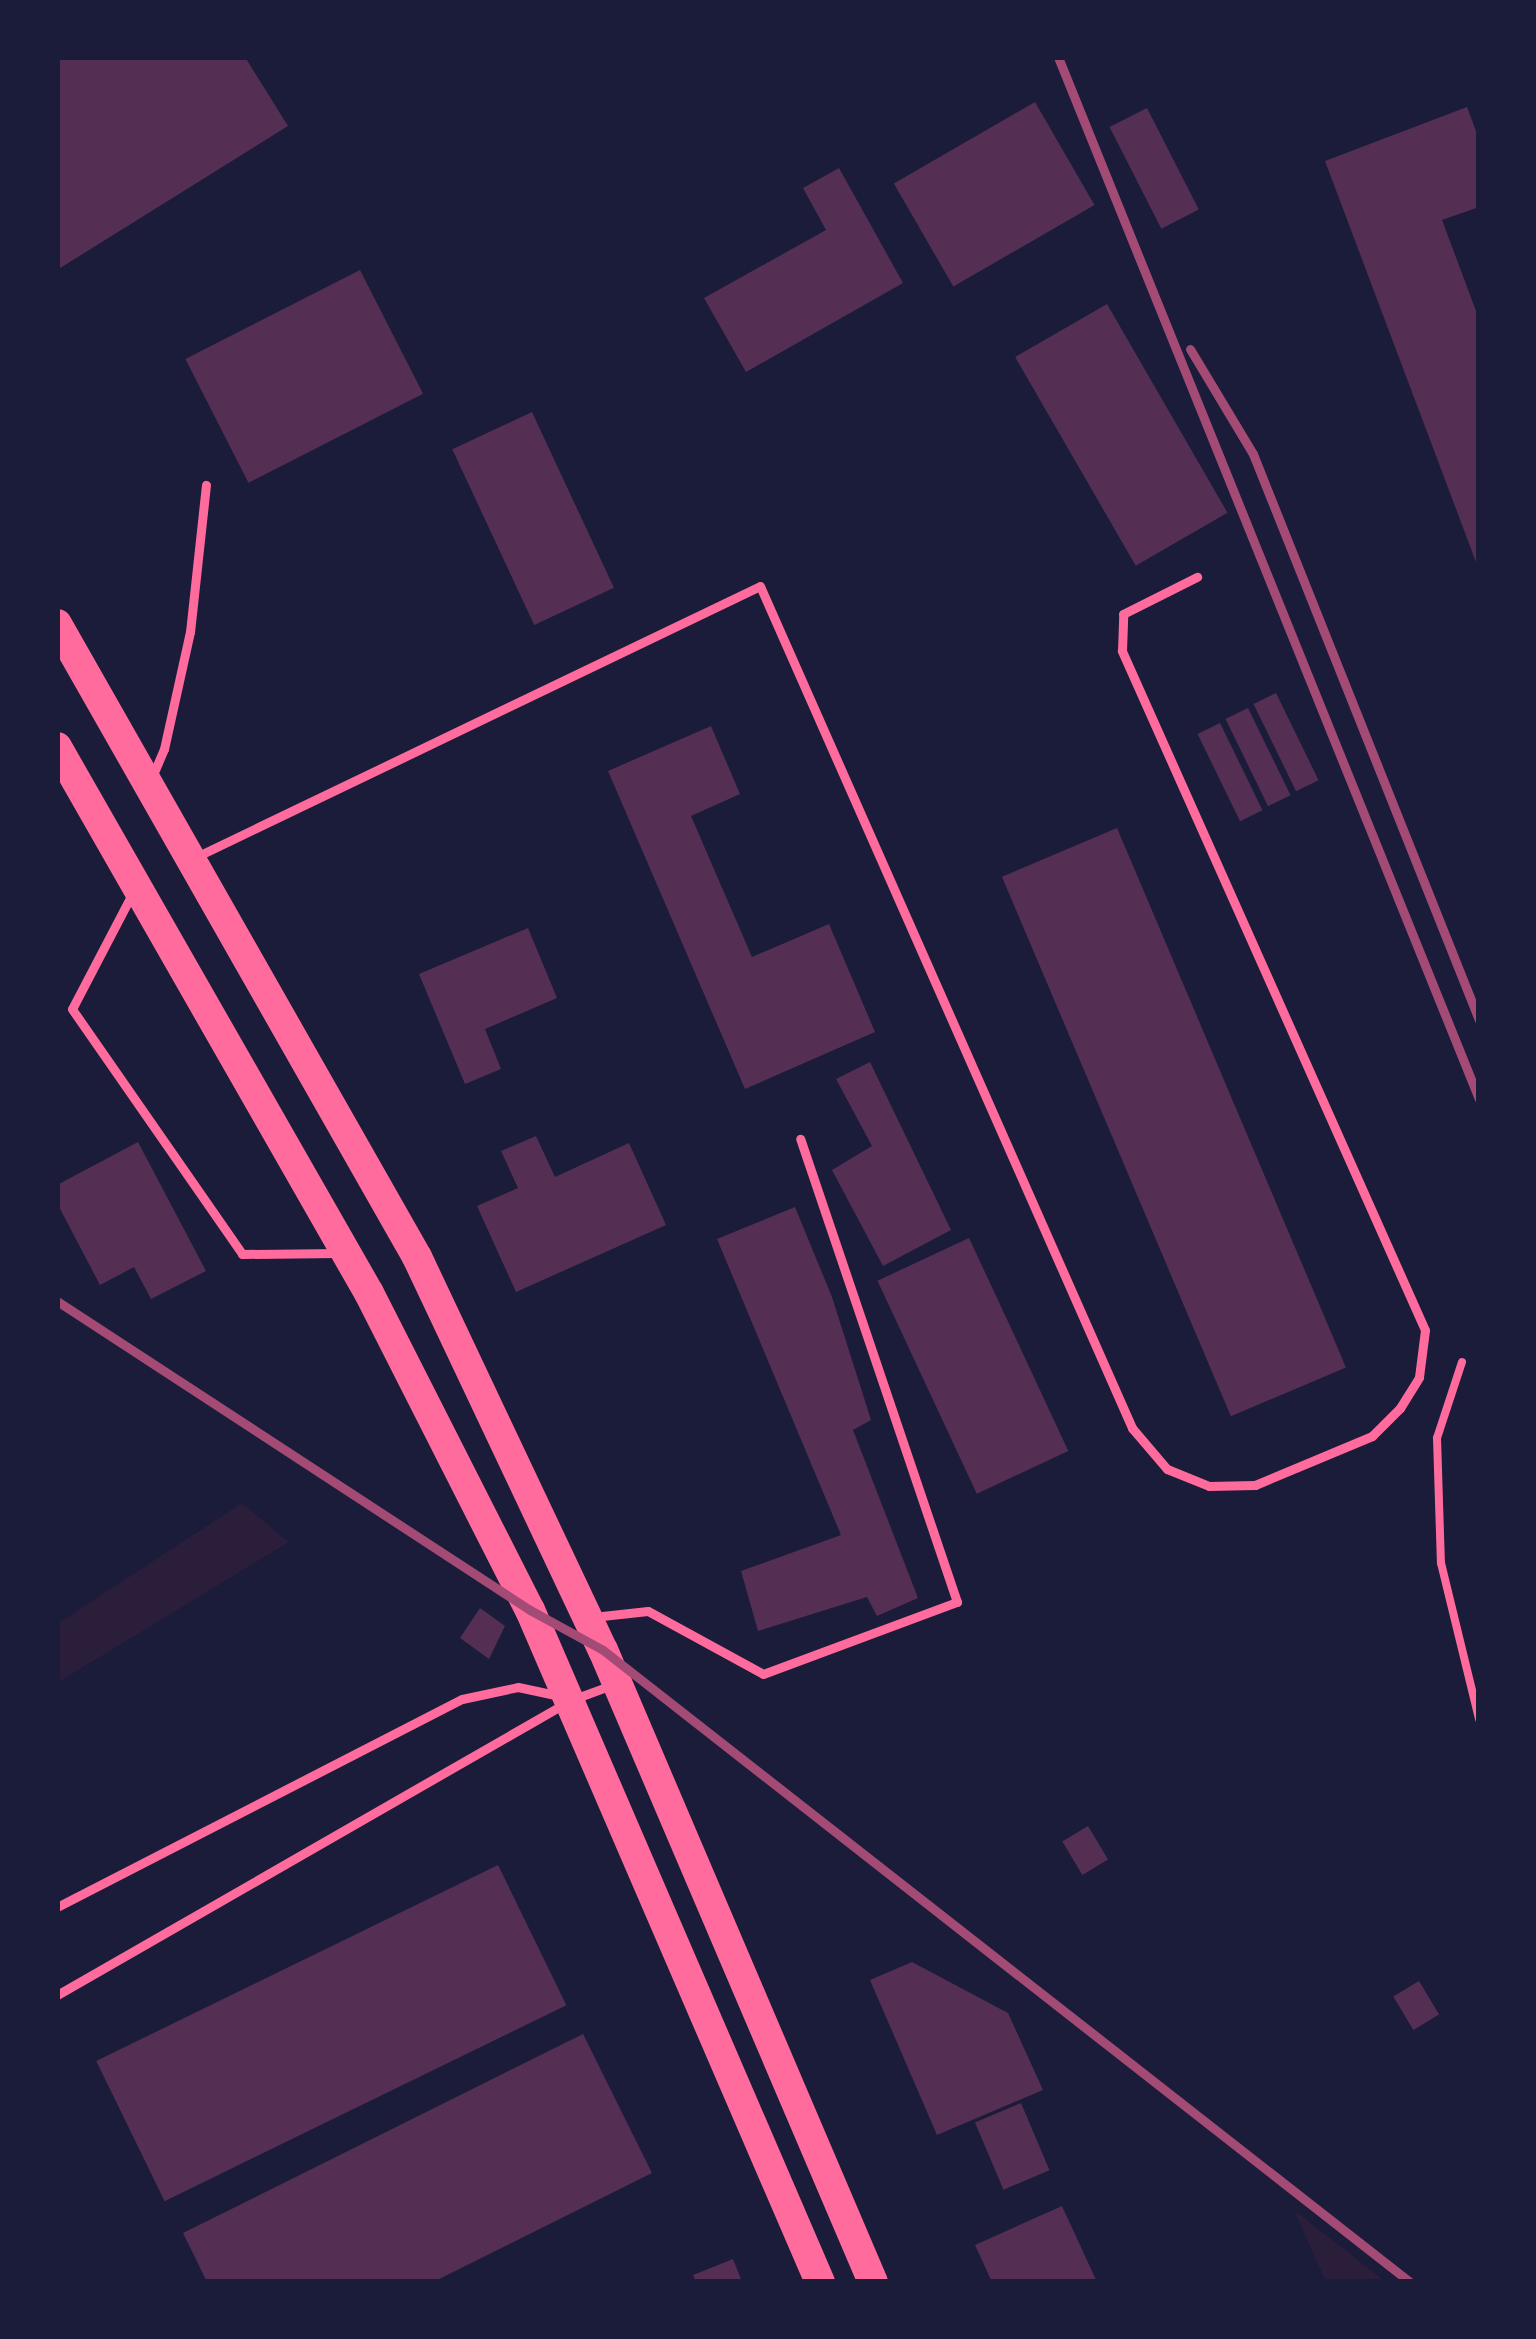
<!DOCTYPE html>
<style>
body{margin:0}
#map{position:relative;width:1536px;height:2339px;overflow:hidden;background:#1b1b3a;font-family:"Fira Sans",sans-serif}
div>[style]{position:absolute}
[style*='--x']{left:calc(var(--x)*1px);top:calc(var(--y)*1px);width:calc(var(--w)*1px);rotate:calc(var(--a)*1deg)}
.green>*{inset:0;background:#2a1e3b}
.building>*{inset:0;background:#542f53;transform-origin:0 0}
.path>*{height:8px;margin:-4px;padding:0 4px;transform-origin:4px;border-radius:4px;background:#ff6b9d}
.service>*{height:9px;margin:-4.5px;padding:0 4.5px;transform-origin:4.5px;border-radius:4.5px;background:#ff6b9d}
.primary>*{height:30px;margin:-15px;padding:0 15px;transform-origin:15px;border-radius:15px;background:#ff6b9d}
.rail>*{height:9px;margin:-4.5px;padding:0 4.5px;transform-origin:4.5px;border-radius:4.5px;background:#a44b75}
span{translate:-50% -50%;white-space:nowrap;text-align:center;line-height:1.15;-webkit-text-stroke:10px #1b1b3a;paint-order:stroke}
.frame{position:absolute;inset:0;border:60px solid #1b1b3a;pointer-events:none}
</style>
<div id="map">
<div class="green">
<div style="clip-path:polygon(242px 1503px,289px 1542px,57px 1683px,57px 1624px)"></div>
<div style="clip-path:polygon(1294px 2210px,1386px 2282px,1326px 2282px)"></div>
</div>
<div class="building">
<div style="clip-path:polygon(57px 57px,245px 57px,288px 126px,57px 270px)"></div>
<div style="left:1035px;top:102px;width:119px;height:163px;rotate:60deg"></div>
<div style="clip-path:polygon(1467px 107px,1479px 139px,1479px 207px,1442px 220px,1479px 319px,1479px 570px,1325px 161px)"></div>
<div style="left:1147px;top:108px;width:114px;height:42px;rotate:63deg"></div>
<div style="clip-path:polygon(839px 168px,903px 283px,746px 372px,704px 298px,826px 230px,803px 188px)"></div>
<div style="left:360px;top:270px;width:139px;height:196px;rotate:63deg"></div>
<div style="left:1107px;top:304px;width:241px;height:106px;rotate:60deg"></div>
<div style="left:532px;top:412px;width:194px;height:88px;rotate:65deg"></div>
<div style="left:1276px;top:693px;width:97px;height:25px;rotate:64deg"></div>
<div style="left:1248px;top:708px;width:97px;height:25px;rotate:64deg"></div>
<div style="left:1220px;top:723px;width:97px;height:25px;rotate:64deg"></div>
<div style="clip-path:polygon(711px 726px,740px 794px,691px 816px,752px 957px,829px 924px,875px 1032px,745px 1089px,608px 771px)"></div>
<div style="left:1117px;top:828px;width:586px;height:125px;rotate:67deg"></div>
<div style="clip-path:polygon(528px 928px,557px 998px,485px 1029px,501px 1069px,465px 1084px,419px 974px)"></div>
<div style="clip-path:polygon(870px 1062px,951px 1230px,883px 1266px,832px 1170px,872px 1146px,836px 1079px)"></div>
<div style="clip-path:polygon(536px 1136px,555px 1177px,629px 1143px,666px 1225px,516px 1292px,477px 1206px,518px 1188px,501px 1151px)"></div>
<div style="clip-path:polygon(138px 1142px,206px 1271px,151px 1299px,134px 1267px,100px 1285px,57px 1203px,57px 1185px)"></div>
<div style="clip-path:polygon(795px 1207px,832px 1297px,871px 1420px,853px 1430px,918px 1598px,877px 1616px,867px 1597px,758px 1631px,741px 1571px,841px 1535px,717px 1239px)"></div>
<div style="left:969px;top:1238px;width:235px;height:101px;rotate:65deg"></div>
<div style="clip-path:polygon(480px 1608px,505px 1626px,489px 1659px,460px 1638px)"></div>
<div style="left:1088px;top:1826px;width:39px;height:30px;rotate:59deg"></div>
<div style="left:498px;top:1865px;width:156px;height:447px;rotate:64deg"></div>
<div style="clip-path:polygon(912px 1962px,1008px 2013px,1043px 2090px,937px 2135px,870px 1980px)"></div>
<div style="left:1419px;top:1981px;width:39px;height:30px;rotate:59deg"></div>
<div style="clip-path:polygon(583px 2034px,652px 2173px,433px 2282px,207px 2282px,183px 2233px)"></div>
<div style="left:1021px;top:2103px;width:73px;height:50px;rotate:67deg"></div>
<div style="clip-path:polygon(1062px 2206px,1097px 2282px,992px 2282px,975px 2245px)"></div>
<div style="clip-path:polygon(733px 2259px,742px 2282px,696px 2282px,693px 2275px)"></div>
</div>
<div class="path">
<div style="--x:1462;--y:1362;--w:80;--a:108.2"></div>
<div style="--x:1437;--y:1438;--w:125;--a:88.2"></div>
<div style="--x:1441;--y:1563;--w:161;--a:76.3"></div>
</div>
<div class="service">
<div style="--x:152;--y:777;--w:30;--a:-67"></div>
<div style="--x:164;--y:749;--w:120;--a:-77.5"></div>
<div style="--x:190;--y:632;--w:148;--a:-83.8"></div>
<div style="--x:198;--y:856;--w:623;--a:-25.66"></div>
<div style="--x:760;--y:586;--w:921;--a:66.16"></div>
<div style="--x:1132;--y:1428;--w:54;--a:49.5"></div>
<div style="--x:1167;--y:1469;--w:45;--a:22"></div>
<div style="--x:1209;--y:1486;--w:46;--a:-1.2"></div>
<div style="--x:1255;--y:1485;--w:127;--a:-22.7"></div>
<div style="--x:1372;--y:1436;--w:40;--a:-45"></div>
<div style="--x:1400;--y:1408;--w:36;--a:-58"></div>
<div style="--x:1419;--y:1377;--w:47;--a:-82.7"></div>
<div style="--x:1425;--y:1330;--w:744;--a:-114.05"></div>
<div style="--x:1122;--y:651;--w:37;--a:-88"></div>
<div style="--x:1123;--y:614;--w:83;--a:-26.6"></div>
<div style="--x:131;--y:896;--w:127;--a:117.6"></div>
<div style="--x:72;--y:1009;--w:298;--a:55.2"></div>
<div style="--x:242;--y:1254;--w:97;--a:-0.6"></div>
<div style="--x:593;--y:1617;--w:55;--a:-6.2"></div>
<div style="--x:648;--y:1611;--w:131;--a:28.7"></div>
<div style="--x:763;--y:1674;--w:207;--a:-20.4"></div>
<div style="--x:957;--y:1602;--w:489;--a:-108.7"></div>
<div style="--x:57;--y:1907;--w:455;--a:-27.2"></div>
<div style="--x:462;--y:1699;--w:57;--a:-12.1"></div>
<div style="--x:518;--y:1687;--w:43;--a:12.1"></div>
<div style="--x:57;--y:1995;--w:593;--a:-29.85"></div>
<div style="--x:571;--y:1700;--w:44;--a:-20.1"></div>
</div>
<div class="primary">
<div style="--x:57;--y:624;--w:728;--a:60.37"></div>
<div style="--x:417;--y:1257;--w:435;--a:64.7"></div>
<div style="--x:603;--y:1650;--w:687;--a:66.87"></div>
<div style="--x:57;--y:747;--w:629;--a:60.26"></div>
<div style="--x:369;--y:1293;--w:356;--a:63.1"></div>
<div style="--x:530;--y:1610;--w:732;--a:66.66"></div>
</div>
<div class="rail">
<div style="--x:1058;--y:57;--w:1124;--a:68"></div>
<div style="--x:1190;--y:349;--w:122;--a:59"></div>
<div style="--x:1253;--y:454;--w:609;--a:68.23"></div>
<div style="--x:57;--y:1301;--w:565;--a:33.16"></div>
<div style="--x:530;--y:1610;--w:83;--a:28.7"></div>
<div style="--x:603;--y:1650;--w:1025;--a:38.07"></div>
</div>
<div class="frame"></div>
</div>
